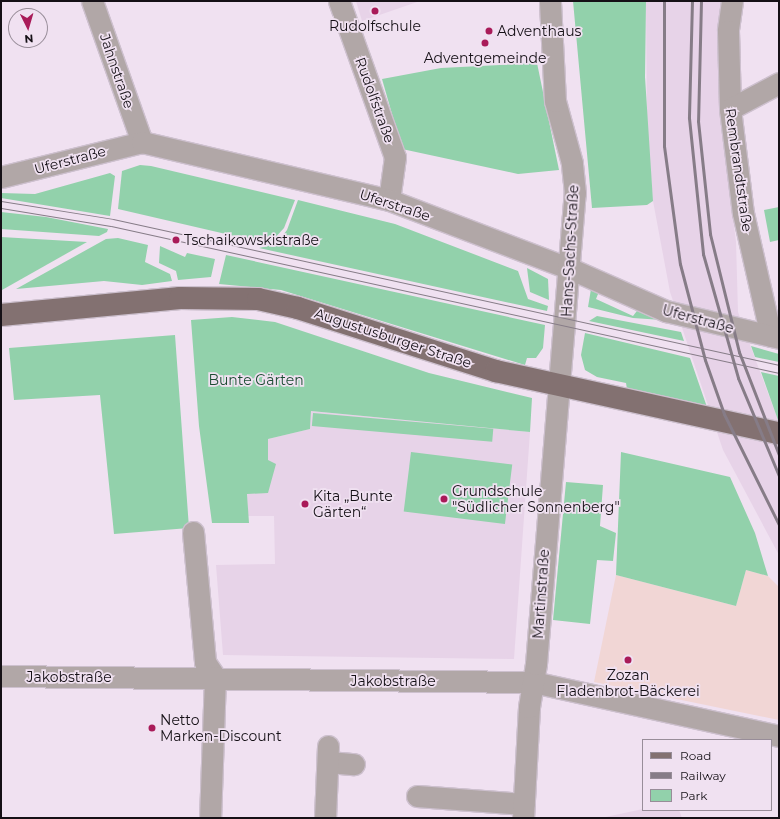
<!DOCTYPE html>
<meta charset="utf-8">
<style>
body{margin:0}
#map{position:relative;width:780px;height:819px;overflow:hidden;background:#f0e1f1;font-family:Montserrat,sans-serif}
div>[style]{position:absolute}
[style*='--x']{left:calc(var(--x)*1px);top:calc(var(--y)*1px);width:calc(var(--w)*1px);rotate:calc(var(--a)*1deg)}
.commercial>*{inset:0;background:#f1d6d5}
.built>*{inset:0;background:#e7d3e8}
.green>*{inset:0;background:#92d1ab;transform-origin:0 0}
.roads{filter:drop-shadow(1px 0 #cdc0ce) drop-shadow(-1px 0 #cdc0ce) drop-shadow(0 1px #cdc0ce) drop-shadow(0 -1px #cdc0ce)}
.minor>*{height:21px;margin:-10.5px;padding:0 10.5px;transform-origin:10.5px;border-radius:10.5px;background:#b1a7a7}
.major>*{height:22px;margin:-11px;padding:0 11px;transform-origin:11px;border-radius:11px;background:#837171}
.tram>*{height:1px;margin:-0.5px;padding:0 0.5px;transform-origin:0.5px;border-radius:0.5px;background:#867c87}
.rail>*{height:3px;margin:-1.5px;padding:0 1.5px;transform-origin:1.5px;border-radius:1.5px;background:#867c87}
.dots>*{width:11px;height:11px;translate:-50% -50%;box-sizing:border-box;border:2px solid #f0e1f1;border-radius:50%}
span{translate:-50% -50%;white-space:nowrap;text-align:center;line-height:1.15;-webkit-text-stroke:3.5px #f0e1f1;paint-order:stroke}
.poi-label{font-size:14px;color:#151016}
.left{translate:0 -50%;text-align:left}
.street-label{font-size:14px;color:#151016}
.park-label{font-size:14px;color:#1b4c32}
.frame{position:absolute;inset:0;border:2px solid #151016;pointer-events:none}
.legend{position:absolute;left:642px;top:739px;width:130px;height:72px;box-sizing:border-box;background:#f0e1f1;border:1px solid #988d99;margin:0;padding:5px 7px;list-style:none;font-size:12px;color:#151016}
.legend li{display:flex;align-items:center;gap:8px;height:20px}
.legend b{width:20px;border:1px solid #988d99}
.north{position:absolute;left:8px;top:8px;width:40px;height:40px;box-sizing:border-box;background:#f0e1f1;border:1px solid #988d99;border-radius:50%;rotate:175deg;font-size:11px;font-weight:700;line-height:16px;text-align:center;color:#151016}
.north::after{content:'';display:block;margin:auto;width:14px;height:18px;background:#a91b59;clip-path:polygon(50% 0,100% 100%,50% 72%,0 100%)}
</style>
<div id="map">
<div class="commercial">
<div style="clip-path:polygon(746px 570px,768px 576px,779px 587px,779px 720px,594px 682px,616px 575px,736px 606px)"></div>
</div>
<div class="built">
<div style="clip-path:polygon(356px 1px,420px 1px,362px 21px)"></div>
<div style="clip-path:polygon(646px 1px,723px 1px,725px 152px,736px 242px,738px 312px,779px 423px,779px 555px,723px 450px,670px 292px,653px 201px,647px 125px)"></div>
<div style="clip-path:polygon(311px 411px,530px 432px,514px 659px,223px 655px,216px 565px,275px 564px,274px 516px,248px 516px,247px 493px,268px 461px,268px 439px,310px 429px)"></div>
<div style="clip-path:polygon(643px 809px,679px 810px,682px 818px,601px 818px)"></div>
</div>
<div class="green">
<div style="clip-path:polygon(573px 1px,646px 1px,645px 77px,653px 201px,647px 205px,592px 208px)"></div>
<div style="clip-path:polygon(537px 63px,559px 170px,518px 174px,402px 149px,382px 79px,441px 68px)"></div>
<div style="clip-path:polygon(140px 165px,151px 166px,295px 200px,284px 228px,273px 240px,260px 242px,118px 209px,122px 171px)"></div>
<div style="clip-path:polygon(110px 173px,115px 176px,110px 216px,1px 198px,1px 193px,35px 194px)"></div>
<div style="clip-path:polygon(298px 200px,395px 224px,518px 271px,528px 299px,548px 306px,547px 311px,259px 248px,276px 244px,287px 230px)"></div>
<div style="clip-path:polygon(779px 207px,779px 240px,770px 242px,764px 210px)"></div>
<div style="clip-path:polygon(1px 212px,46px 217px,108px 229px,107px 232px,99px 236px,1px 229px)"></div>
<div style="clip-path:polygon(1px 237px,87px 242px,2px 290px)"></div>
<div style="clip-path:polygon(118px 238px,148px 245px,145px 262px,170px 274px,172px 281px,142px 285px,104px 281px,16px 289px,106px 239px)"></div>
<div style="clip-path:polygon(160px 246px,185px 257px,187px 253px,215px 259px,211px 277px,178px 280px,176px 271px,159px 263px)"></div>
<div style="clip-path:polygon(226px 255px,545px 325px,543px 348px,536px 358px,527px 358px,525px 365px,281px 290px,219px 284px)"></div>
<div style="clip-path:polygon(527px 268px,548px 279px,549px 300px,530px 292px)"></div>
<div style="clip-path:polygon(591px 289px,600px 289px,596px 299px,633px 316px,640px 307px,662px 320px,633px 318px,588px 307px)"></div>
<div style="clip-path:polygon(597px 316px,681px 332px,684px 341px,589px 321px)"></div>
<div style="clip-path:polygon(232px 317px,275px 322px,429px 373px,532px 398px,530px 432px,311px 411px,310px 429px,268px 439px,268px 460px,276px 464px,268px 493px,247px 494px,249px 523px,212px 523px,199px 426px,191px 320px)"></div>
<div style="clip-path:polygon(585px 333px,690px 358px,708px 410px,627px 389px,626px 383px,597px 377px,585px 370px,581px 355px)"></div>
<div style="clip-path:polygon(175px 335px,189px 528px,114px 534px,100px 395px,14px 400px,9px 348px)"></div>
<div style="clip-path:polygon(751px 346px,779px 354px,779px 362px,755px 357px)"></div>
<div style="clip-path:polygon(761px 372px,779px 376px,779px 423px)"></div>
<div style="left:313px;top:413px;width:181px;height:13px;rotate:5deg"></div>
<div style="left:411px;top:452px;width:102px;height:60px;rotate:7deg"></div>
<div style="clip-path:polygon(621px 452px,730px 477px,755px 533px,768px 576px,746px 570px,736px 606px,616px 575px)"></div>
<div style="clip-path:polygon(566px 482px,603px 485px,600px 526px,616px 533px,613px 561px,597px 560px,590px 624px,553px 620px)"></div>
</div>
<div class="roads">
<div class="minor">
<div style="--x:92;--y:1;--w:150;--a:70.5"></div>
<div style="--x:339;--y:1;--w:166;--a:70.3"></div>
<div style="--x:395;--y:157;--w:43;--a:97.9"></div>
<div style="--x:732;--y:1;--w:30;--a:98"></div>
<div style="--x:728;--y:31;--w:78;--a:88.5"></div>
<div style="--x:730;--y:109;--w:105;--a:82.9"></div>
<div style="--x:743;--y:213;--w:126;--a:77.2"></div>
<div style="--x:730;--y:109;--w:55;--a:-28"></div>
<div style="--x:1;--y:177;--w:145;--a:-13.9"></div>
<div style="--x:142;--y:142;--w:254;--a:13.2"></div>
<div style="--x:389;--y:200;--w:195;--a:20.8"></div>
<div style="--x:571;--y:269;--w:104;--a:23.9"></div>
<div style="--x:666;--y:311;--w:116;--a:13.4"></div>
<div style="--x:193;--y:532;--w:131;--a:84.7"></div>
<div style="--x:205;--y:662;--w:18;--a:56"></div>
<div style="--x:215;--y:677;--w:141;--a:92"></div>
<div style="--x:1;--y:676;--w:532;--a:0.65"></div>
<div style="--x:533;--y:682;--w:252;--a:12.4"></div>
<div style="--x:329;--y:762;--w:25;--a:5"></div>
<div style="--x:417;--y:796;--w:107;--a:4.3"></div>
<div style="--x:325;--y:818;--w:72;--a:-87.6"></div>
<div style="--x:523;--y:818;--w:111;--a:-86.9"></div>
<div style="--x:529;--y:707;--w:44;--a:-80.8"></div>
<div style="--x:536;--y:664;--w:473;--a:-85.3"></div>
<div style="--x:575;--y:193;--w:30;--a:-96"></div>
<div style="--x:572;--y:163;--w:64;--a:-105.3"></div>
<div style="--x:555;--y:101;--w:100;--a:-92.9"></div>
</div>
<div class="major">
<div style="--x:1;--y:315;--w:180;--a:-5.4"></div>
<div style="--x:180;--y:298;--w:78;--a:0.7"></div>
<div style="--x:258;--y:299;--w:41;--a:12.7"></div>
<div style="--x:298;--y:308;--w:208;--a:17.7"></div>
<div style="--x:496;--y:371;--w:290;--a:12.4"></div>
</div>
</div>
<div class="tram">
<div style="--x:1;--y:201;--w:113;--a:9.1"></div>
<div style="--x:113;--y:219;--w:682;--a:12.36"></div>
<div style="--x:1;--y:208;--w:111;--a:9.3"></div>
<div style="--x:111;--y:226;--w:684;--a:12.41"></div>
</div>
<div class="rail">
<div style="--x:664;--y:1;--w:145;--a:90"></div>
<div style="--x:664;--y:146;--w:119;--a:82.3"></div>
<div style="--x:680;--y:264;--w:99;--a:75.4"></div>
<div style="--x:705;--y:360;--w:57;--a:70.6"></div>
<div style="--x:724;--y:414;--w:124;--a:63.6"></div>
<div style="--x:692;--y:1;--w:117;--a:91.5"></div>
<div style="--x:689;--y:118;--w:137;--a:84.1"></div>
<div style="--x:703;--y:254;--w:129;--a:74.2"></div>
<div style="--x:738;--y:378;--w:106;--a:67.3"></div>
<div style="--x:701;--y:1;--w:120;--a:91.4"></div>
<div style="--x:698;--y:121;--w:114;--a:83.9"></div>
<div style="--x:710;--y:234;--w:122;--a:76.2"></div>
<div style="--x:739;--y:352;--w:110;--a:68.8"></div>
</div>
<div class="dots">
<div style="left:375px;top:11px;background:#a91b59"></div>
<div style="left:489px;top:31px;background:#a91b59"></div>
<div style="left:485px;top:43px;background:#a91b59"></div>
<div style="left:176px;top:240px;background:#a91b59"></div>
<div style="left:444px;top:499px;background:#a91b59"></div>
<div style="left:305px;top:504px;background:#a91b59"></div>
<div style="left:628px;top:660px;background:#a91b59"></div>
<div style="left:152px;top:728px;background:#a91b59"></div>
</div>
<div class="poi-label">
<span style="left:375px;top:26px">Rudolfschule</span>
<span class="left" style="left:497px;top:31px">Adventhaus</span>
<span style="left:485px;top:58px">Adventgemeinde</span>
<span class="left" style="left:184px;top:240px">Tschaikowskistraße</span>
<span class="left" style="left:452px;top:499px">Grundschule<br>"Südlicher Sonnenberg"</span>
<span class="left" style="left:313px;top:504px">Kita „Bunte<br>Gärten“</span>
<span style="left:628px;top:683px">Zozan<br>Fladenbrot-Bäckerei</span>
<span class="left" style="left:160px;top:728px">Netto<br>Marken-Discount</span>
</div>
<div class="street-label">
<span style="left:117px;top:71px;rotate:71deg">Jahnstraße</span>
<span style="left:375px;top:100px;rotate:70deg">Rudolfstraße</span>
<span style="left:70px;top:160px;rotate:-15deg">Uferstraße</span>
<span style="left:739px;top:170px;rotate:82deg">Rembrandtstraße</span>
<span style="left:395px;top:205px;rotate:18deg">Uferstraße</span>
<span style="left:570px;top:251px;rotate:-87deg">Hans-Sachs-Straße</span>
<span style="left:698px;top:319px;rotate:15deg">Uferstraße</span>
<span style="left:393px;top:338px;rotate:18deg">Augustusburger Straße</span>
<span style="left:541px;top:594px;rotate:-86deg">Martinstraße</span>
<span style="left:69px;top:677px">Jakobstraße</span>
<span style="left:393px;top:681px">Jakobstraße</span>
</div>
<div class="park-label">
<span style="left:256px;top:380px">Bunte Gärten</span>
</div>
<div class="frame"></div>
<ul class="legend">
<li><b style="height:5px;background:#837171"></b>Road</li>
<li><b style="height:5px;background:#867c87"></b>Railway</li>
<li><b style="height:11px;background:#92d1ab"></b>Park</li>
</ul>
<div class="north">N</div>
</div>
